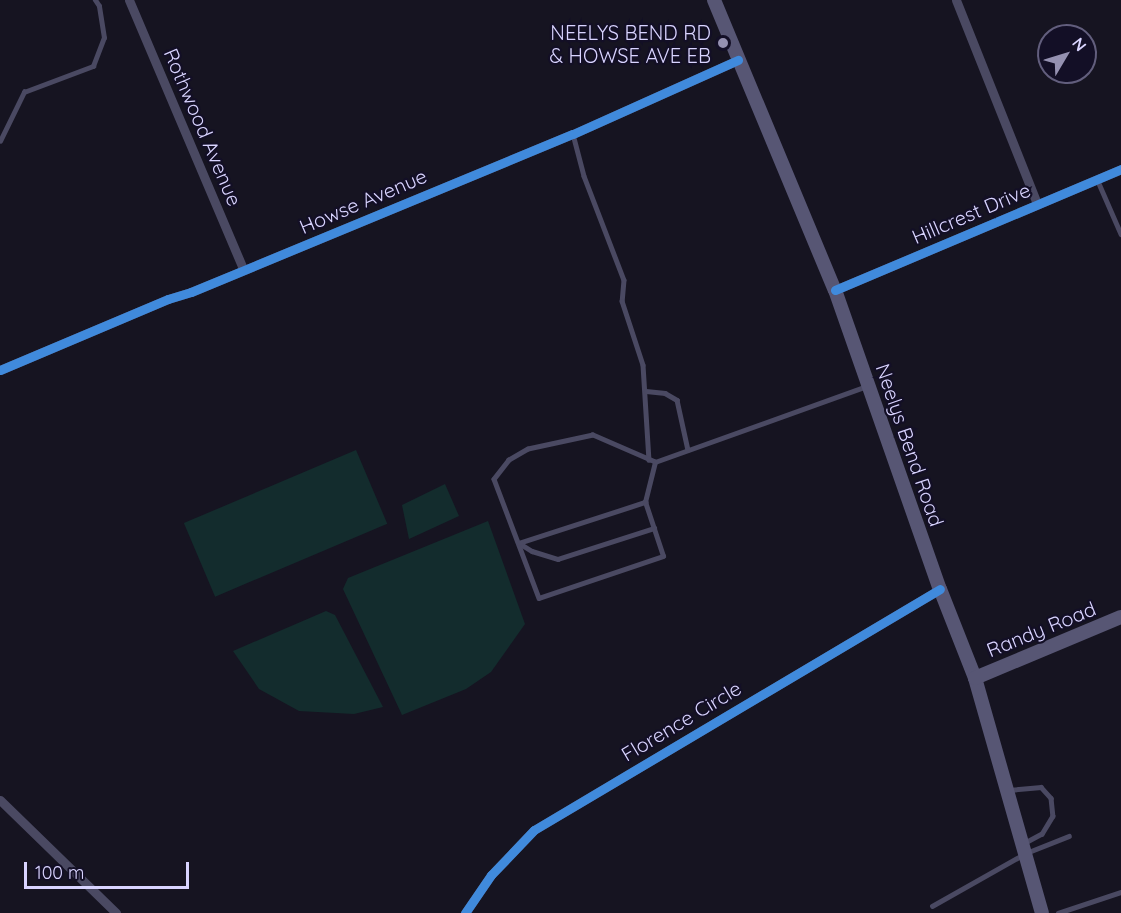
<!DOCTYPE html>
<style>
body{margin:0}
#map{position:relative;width:1121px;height:913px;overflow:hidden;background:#161421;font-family:Quicksand,sans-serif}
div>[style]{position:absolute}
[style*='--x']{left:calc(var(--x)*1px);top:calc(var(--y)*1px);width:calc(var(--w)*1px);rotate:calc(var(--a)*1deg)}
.green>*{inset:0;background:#132c2d;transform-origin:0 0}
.lane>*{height:4.5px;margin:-2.25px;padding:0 2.25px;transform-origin:2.25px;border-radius:2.25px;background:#4a4962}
.street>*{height:9px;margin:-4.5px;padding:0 4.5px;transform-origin:4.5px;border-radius:4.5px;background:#4a4962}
.secondary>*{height:14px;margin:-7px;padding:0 7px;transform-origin:7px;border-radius:7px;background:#575674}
.cycleway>*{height:9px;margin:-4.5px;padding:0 4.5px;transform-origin:4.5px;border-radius:4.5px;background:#408adc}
.dots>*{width:16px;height:16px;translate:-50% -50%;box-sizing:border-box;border:3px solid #130f26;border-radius:50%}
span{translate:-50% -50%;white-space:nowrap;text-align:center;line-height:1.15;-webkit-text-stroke:4.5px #130f26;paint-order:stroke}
.poi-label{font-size:20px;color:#d9d4ff}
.right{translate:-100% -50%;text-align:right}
.street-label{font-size:20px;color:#d9d4ff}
.north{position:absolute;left:1037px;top:24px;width:60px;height:60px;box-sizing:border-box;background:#130f26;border:2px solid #625e7d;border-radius:50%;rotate:52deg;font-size:16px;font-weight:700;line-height:24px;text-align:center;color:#d9d4ff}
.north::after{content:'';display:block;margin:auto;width:21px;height:27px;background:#9591b1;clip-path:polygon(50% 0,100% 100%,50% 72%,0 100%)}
.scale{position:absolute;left:24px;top:862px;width:165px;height:27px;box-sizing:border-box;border:3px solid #d9d4ff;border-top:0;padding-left:8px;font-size:18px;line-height:21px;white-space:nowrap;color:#d9d4ff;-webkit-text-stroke:4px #130f26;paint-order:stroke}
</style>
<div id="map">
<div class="green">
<div style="left:356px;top:450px;width:80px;height:187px;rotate:67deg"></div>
<div style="clip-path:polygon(445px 484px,459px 516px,409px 539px,402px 505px)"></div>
<div style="clip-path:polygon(488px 521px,525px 624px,491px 672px,466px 689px,402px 715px,343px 589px,348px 578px)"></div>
<div style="clip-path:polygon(326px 611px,335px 615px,383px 707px,354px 714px,299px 711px,259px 689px,233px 651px)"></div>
</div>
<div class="lane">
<div style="--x:573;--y:134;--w:43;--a:75.3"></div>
<div style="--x:584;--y:176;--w:111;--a:69"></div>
<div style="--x:624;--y:280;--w:21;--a:95"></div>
<div style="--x:622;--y:301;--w:67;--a:71.8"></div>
<div style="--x:643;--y:365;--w:95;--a:86.4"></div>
<div style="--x:0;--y:141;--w:55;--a:-63.9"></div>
<div style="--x:24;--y:92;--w:74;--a:-20.6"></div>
<div style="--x:93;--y:66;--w:30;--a:-69"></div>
<div style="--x:104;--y:38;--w:32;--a:-99"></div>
<div style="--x:99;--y:6;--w:7;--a:-124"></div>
<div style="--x:1097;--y:179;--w:60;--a:66.4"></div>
<div style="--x:646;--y:391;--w:19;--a:6"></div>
<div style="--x:665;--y:393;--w:14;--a:30"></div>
<div style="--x:677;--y:400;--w:51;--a:77.6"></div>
<div style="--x:655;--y:462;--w:68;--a:-156.5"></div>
<div style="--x:593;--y:435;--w:66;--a:167.8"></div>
<div style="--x:528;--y:449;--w:22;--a:150"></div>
<div style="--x:509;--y:460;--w:24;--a:128"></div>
<div style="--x:494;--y:479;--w:127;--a:69.3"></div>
<div style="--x:539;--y:598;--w:131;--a:-18.7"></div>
<div style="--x:663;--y:556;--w:57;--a:-108.4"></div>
<div style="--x:645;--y:502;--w:41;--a:-76"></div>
<div style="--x:655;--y:462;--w:225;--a:-19.7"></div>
<div style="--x:519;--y:543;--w:15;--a:32"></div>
<div style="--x:532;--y:551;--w:27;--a:17"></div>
<div style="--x:558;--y:559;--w:101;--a:-17.9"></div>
<div style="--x:519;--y:543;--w:133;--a:-18"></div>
<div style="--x:1008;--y:790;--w:33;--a:-5"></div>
<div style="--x:1041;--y:787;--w:15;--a:48"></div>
<div style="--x:1051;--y:798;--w:18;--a:84"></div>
<div style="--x:1053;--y:816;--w:21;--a:121"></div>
<div style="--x:1042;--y:834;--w:19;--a:152"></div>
<div style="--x:932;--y:906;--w:108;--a:-29.4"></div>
<div style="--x:1026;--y:853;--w:46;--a:-21.6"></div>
<div style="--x:1058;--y:913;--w:66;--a:-18.4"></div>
</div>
<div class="street">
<div style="--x:129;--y:0;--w:292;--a:67"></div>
<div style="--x:956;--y:0;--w:219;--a:68.3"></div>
<div style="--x:835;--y:290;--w:311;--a:-22.9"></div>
<div style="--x:0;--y:370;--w:182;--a:-22.9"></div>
<div style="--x:168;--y:299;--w:24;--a:-17"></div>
<div style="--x:191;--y:292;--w:413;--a:-22.5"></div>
<div style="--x:573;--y:134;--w:181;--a:-24.2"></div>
<div style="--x:0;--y:800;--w:162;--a:44.2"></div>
<div style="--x:465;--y:913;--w:46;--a:-55.6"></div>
<div style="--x:491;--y:875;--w:62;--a:-46.3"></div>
<div style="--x:534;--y:830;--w:472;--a:-30.7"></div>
</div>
<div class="secondary">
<div style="--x:714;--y:0;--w:314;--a:67.4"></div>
<div style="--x:835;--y:290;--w:317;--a:70.7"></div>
<div style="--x:940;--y:589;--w:96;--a:68.5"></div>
<div style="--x:975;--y:678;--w:244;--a:74.1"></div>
<div style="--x:975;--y:678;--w:158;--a:-22.7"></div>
</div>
<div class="cycleway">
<div style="--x:835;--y:290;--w:311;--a:-22.9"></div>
<div style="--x:0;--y:370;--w:182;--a:-22.9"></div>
<div style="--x:168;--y:299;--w:24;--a:-17"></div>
<div style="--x:191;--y:292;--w:413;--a:-22.5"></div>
<div style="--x:573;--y:134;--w:181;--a:-24.2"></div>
<div style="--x:465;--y:913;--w:46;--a:-55.6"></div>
<div style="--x:491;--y:875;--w:62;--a:-46.3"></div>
<div style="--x:534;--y:830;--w:472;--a:-30.7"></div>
</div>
<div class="dots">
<div style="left:723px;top:43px;background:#9591b1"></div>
</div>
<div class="poi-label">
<span class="right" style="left:711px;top:44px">NEELYS BEND RD<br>&amp; HOWSE AVE EB</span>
</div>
<div class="street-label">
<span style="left:203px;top:127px;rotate:67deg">Rothwood Avenue</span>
<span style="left:363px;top:201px;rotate:-23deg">Howse Avenue</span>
<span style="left:971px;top:213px;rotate:-23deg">Hillcrest Drive</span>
<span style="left:910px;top:445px;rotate:71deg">Neelys Bend Road</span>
<span style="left:1041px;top:629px;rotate:-22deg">Randy Road</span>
<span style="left:681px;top:721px;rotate:-31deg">Florence Circle</span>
</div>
<div class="north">N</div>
<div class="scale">100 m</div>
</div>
